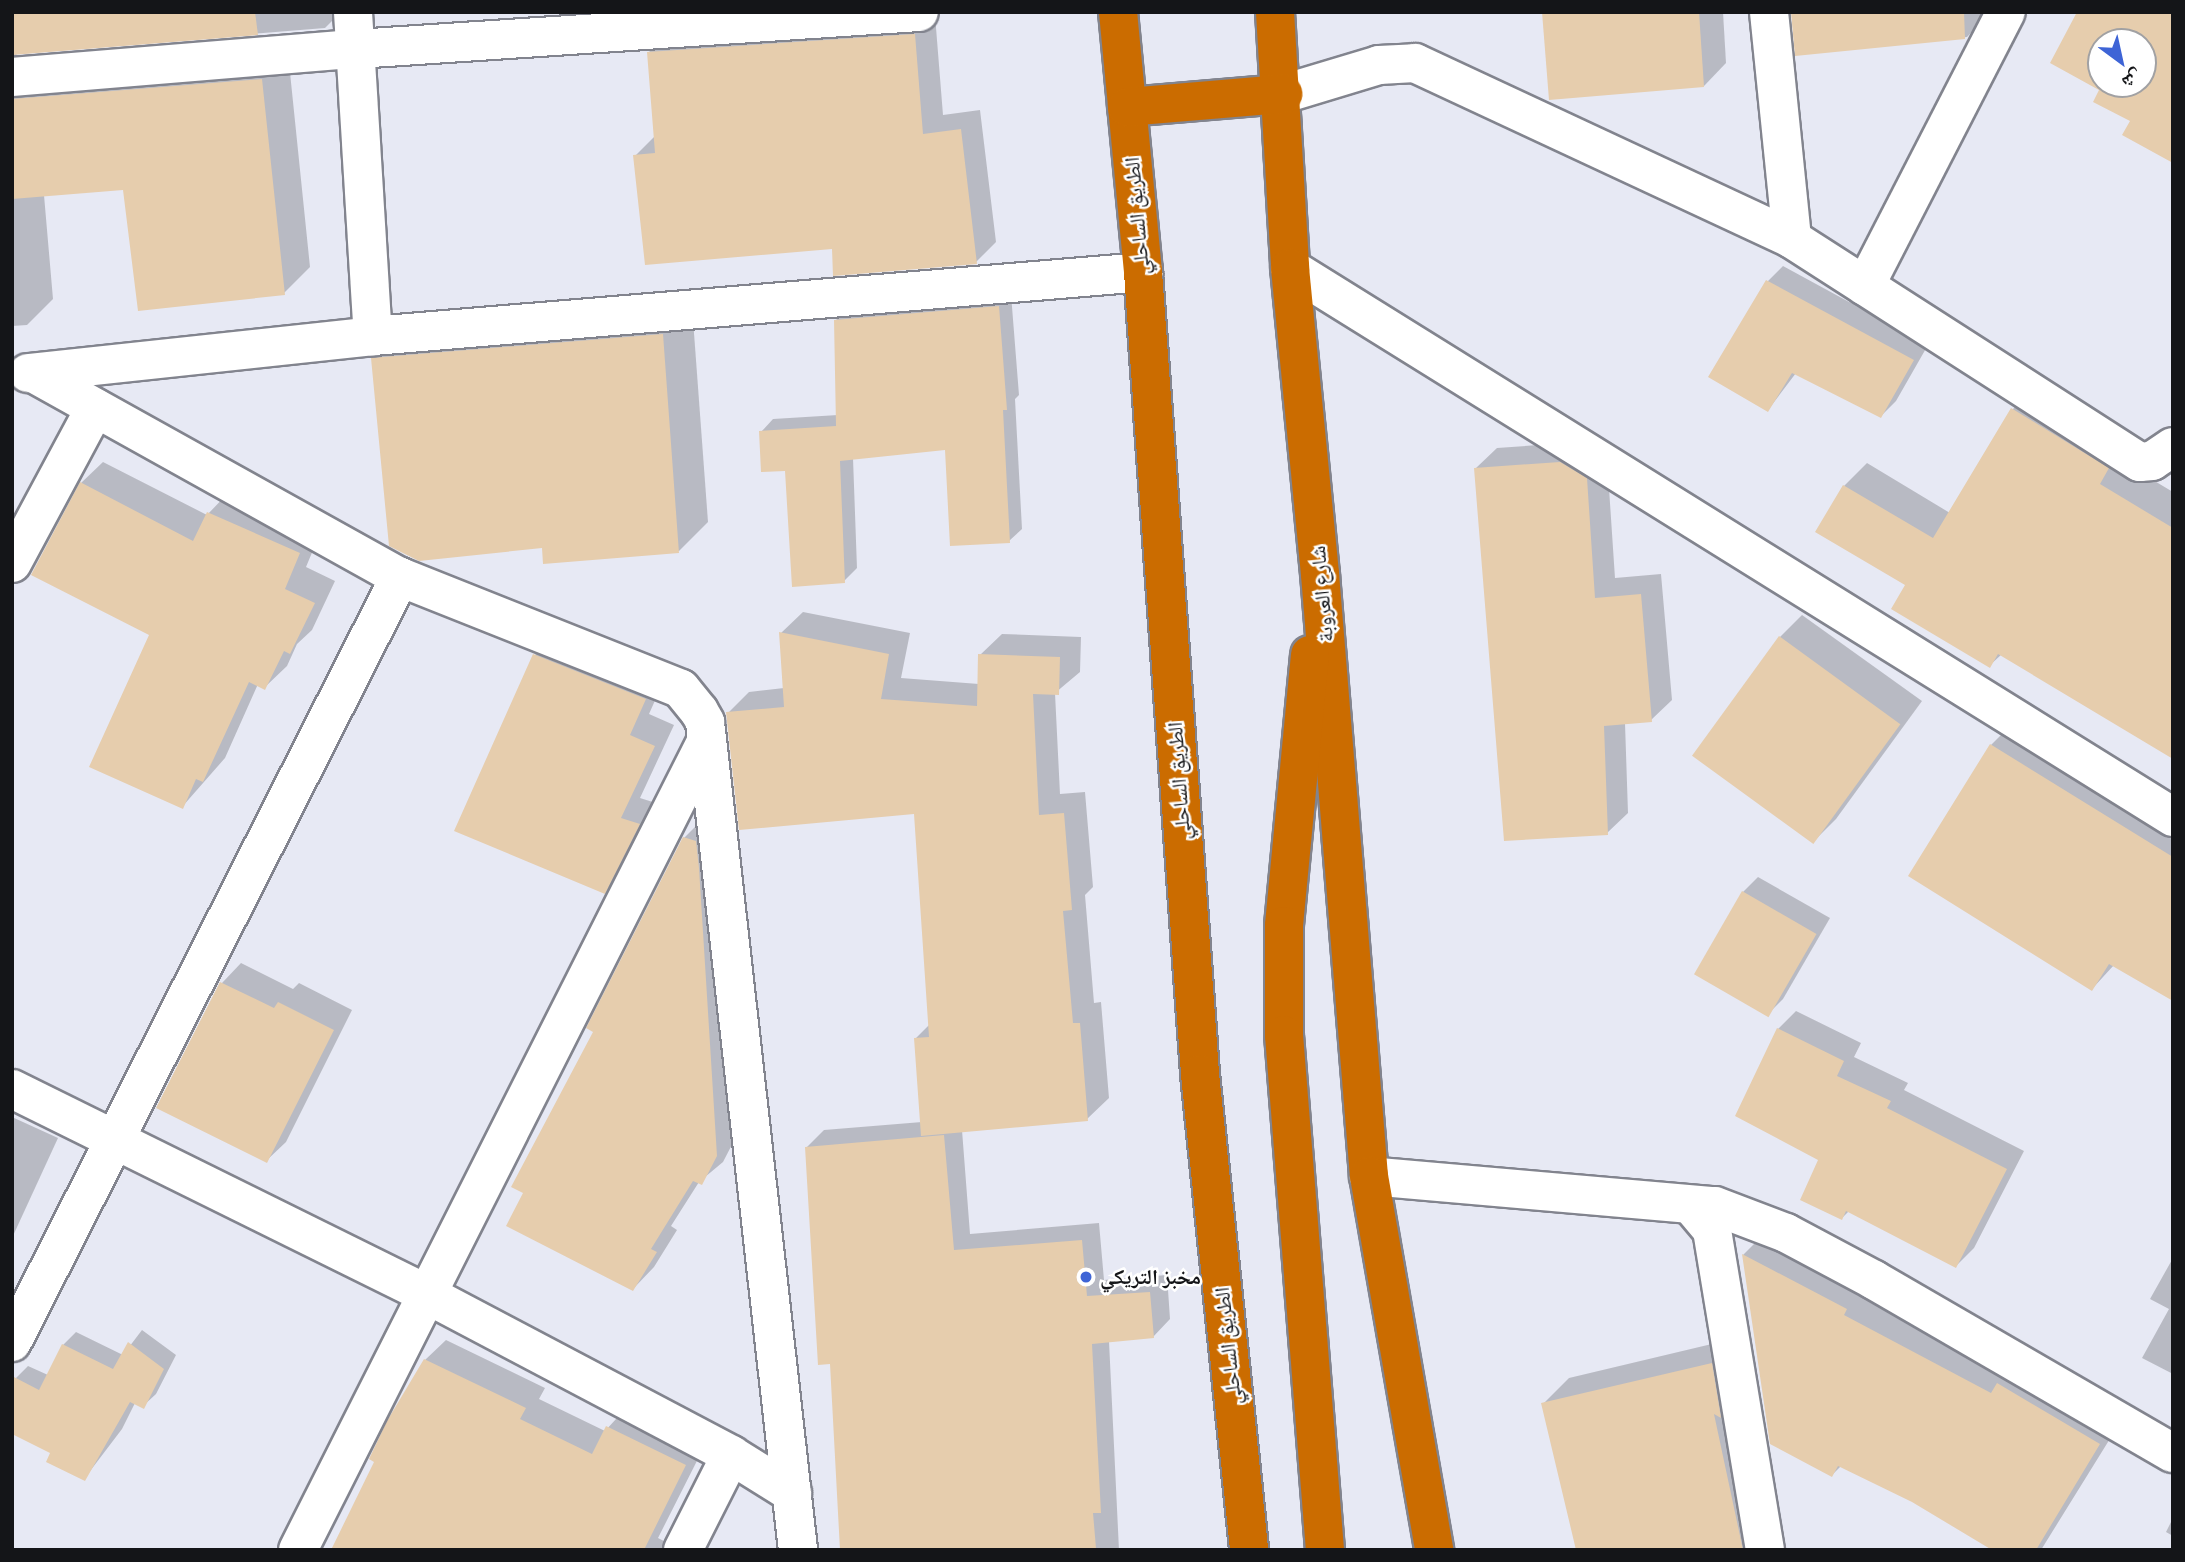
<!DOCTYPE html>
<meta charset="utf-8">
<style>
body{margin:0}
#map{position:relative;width:2185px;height:1562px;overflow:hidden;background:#e7e9f4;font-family:"Roboto Condensed","Noto Naskh Arabic",sans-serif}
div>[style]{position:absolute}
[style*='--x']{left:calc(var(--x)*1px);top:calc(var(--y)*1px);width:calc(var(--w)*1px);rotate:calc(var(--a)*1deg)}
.shadow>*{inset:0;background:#0003}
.building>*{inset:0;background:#e6cdad;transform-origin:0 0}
.roads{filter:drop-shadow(2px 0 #82848e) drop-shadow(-2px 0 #82848e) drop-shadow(0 2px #82848e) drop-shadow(0 -2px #82848e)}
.street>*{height:38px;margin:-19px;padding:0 19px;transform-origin:19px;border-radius:19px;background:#fff}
.highway>*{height:38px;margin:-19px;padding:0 19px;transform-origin:19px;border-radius:19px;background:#cb6c00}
.dots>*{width:19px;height:19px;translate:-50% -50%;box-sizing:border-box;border:4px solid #fff;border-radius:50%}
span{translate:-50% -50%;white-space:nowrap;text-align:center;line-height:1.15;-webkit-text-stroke:5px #fff;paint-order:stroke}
.street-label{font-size:21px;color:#141518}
.poi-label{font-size:21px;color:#141518;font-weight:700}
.left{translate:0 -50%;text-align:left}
.frame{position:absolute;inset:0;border:14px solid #141518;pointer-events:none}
.north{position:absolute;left:2087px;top:28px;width:70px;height:70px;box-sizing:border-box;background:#fff;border:2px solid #a1a1a3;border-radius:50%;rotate:147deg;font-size:19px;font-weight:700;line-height:28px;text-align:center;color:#141518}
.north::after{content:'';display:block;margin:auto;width:24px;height:32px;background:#3e64d6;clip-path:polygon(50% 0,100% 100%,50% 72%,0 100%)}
</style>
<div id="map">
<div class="shadow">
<div style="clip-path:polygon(12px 12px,341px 12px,325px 28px,16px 53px,20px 64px,288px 53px,310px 267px,284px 293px,124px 188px,44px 195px,53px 299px,27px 325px,12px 326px)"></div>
<div style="clip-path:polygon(1544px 12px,1723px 12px,1726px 63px,1704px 86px)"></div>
<div style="clip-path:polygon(1793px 12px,1991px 12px,1967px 37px,1797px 54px)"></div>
<div style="clip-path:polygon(935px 15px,943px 115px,980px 110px,996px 242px,976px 262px,834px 247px,635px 156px,656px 135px,649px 52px,669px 32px)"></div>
<div style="clip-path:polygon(1783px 266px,1928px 345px,1896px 401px,1881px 416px,1796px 373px,1768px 410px,1768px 281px)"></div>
<div style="clip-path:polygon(1011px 294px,1019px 395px,1015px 399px,1022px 529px,1009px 541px,947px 449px,853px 458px,857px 568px,844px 581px,786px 469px,761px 432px,773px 419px,838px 415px,836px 320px,849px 308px)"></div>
<div style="clip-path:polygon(692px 306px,708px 522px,679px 551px,543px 546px,373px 359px,401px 330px)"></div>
<div style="clip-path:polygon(2035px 387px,2121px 461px,2173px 492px,2173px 757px,2002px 654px,1989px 666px,1907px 584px,1844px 486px,1867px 463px,1950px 513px,2012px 410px)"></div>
<div style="clip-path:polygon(1581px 442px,1607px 458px,1615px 578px,1661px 574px,1672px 700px,1651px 720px,1625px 723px,1628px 813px,1607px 833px,1476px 468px,1497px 448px)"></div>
<div style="clip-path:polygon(103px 462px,207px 515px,230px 491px,321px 531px,306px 567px,335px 581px,312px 630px,297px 644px,287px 666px,265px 687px,258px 684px,225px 758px,182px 807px,151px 634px,81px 483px)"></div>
<div style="clip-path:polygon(803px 612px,910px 633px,901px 678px,979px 684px,980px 655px,1002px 634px,1081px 637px,1080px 672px,1055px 693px,1060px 794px,1085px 792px,1093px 887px,1085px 895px,1094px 1003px,1101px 1002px,1109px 1098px,1087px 1119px,962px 1130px,970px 1234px,1099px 1223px,1104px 1280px,1167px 1275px,1170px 1319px,1153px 1337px,1109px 1341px,1119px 1550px,841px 1550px,831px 1362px,807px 1147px,824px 1130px,922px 1122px,915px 1039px,930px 1024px,915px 812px,728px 713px,749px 692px,784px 688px,781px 633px)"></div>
<div style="clip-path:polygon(1802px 615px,1922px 701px,1836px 819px,1814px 841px,1780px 637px)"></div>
<div style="clip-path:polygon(555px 634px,665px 678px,649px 714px,674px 725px,640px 798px,659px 804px,625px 871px,604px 892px,456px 830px,535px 655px)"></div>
<div style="clip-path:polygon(2011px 725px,2173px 825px,2173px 999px,2114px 965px,2092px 989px,1991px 745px)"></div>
<div style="clip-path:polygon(706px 816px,738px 1133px,723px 1162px,699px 1182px,671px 1226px,677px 1230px,654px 1267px,633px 1289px,596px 1031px,684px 838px)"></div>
<div style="clip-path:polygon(1758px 877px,1830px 918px,1783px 999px,1768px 1014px,1743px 892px)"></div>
<div style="clip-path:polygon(241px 963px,293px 989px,299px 983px,352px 1010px,286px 1142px,266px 1161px,158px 1107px,222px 983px)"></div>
<div style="clip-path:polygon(1796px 1011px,1861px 1043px,1854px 1057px,1908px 1083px,1904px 1090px,2024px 1151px,1974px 1248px,1956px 1266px,1849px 1211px,1842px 1218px,1778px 1029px)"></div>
<div style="clip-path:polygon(12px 1117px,58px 1138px,12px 1238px)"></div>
<div style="clip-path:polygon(1765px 1233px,2121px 1421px,2041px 1550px,1995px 1550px,1912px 1500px,1842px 1465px,1832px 1475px,1743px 1255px)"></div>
<div style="clip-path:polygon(2173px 1258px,2173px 1374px,2142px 1358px,2169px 1309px,2150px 1299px)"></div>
<div style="clip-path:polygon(142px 1330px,176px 1355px,156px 1394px,143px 1406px,135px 1403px,122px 1429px,84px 1479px,52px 1452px,16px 1378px,28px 1366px,48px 1375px,63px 1345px,76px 1332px,123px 1355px)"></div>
<div style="clip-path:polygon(1737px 1338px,1768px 1550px,1577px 1550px,1543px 1404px,1569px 1378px)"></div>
<div style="clip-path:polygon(446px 1340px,545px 1388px,539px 1399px,605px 1431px,627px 1407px,705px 1445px,658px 1538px,681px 1550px,333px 1550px,425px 1360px)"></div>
<div style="clip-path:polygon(2173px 1518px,2173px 1536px,2166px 1532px)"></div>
</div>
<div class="building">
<div style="clip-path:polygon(12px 12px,255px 12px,258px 35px,12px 55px)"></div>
<div style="clip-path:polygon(1542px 12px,1699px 12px,1704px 87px,1549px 100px)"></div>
<div style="clip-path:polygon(1791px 12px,1964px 12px,1965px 39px,1795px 56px)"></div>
<div style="clip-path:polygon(evenodd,2077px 12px,2173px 12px,2173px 163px,2122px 135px,2130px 121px,2093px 102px,2099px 90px,2050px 63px,2077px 12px,2101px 42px,2143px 42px,2143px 84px,2101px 84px,2101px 42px)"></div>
<div style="clip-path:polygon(915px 34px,923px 134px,961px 129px,977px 264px,833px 276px,832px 249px,645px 265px,633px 155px,655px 153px,647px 52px)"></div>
<div style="clip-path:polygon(262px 79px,285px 295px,138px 311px,123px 190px,12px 199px,12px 99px)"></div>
<div style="clip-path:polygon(1766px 280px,1914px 360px,1881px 418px,1792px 373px,1768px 412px,1708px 377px)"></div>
<div style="clip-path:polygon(999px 306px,1007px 410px,1003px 410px,1010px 543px,950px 546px,945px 450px,840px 461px,845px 583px,792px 587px,785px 471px,761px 472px,759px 431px,836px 426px,834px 320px)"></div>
<div style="clip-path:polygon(663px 334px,679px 553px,543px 564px,542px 548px,419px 561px,389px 546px,371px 358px)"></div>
<div style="clip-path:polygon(2011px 408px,2109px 468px,2100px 484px,2173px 528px,2173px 759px,1998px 654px,1990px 668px,1891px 609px,1905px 585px,1815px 532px,1843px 485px,1933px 538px)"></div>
<div style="clip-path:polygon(1560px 462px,1587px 478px,1595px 598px,1641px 594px,1652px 722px,1604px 726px,1608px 835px,1504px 841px,1474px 468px)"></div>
<div style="clip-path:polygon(80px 482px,193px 541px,207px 512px,300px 553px,285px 589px,315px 603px,290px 654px,284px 651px,265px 690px,249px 682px,203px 782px,196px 779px,183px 809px,89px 767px,149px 635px,31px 575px)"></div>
<div style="clip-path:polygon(779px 632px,889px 654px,881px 699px,977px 706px,978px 654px,1060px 657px,1059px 695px,1033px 694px,1039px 815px,1064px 813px,1072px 910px,1063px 911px,1073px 1023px,1080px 1023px,1088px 1121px,921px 1136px,914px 1038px,929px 1037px,914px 814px,739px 830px,726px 712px,784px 707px)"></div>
<div style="left:1779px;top:636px;width:150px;height:148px;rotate:36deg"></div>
<div style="clip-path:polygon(533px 654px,646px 699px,630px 735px,655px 746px,621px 818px,640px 824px,605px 894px,454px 831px)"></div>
<div style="clip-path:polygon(1990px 744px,2173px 857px,2173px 1001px,2109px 964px,2092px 991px,1908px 876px)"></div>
<div style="clip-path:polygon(683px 837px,696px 841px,699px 868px,717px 1156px,702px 1185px,693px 1181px,651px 1249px,657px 1252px,633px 1291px,506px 1226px,523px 1193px,511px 1187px,593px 1032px,586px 1028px)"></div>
<div style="left:1742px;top:891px;width:86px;height:96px;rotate:30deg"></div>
<div style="clip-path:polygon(220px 982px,274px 1008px,278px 1002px,334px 1030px,267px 1163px,156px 1108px)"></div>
<div style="clip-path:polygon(1777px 1028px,1844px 1061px,1837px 1076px,1891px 1101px,1887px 1108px,2007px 1169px,1956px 1268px,1846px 1211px,1842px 1220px,1800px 1200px,1818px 1160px,1735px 1116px)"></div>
<div style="clip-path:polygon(944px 1135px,954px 1250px,1082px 1240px,1087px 1296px,1150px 1292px,1154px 1338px,1092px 1344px,1101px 1513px,1093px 1513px,1096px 1548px,840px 1550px,830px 1364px,818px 1365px,805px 1147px)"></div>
<div style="clip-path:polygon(1742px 1254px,1847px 1309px,1844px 1315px,1991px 1393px,1997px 1383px,2100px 1444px,2036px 1550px,1992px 1550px,1912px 1502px,1838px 1466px,1832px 1477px,1770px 1444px)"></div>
<div style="clip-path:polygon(128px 1342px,164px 1369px,144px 1409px,130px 1402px,85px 1481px,46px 1462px,50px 1453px,12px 1434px,12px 1376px,39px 1390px,62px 1344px,113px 1369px)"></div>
<div style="clip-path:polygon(424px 1359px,526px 1408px,520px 1419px,592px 1454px,606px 1426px,686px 1465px,644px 1550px,331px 1550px,374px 1462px,369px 1459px,387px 1421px)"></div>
<div style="clip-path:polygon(1712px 1363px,1721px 1418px,1714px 1414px,1743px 1550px,1576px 1550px,1541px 1403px)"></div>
</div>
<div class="roads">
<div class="street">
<div style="--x:353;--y:12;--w:325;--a:86.5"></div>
<div style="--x:1769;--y:12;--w:228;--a:84.2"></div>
<div style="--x:12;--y:77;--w:345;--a:-4.7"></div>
<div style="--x:356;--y:49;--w:564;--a:-3.76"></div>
<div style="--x:1283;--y:94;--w:100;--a:-16.8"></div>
<div style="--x:1379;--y:65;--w:36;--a:-3"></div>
<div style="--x:1415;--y:63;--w:416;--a:25"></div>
<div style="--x:1792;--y:239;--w:413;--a:32.7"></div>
<div style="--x:2140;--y:462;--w:12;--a:-5"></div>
<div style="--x:2152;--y:461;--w:25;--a:-34"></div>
<div style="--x:1290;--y:268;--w:1040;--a:31.87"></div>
<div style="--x:1865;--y:286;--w:308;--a:-62.8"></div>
<div style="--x:28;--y:373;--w:347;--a:-6.1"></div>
<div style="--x:373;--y:336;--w:773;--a:-4.75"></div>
<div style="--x:33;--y:373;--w:420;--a:29.1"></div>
<div style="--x:400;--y:577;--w:302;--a:21.7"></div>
<div style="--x:681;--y:689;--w:28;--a:51"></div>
<div style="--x:699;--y:711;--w:13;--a:61"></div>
<div style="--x:705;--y:722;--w:833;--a:83.59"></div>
<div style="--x:12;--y:563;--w:176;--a:-61.8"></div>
<div style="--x:12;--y:1089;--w:464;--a:26.3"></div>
<div style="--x:428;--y:1295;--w:343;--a:27.8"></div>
<div style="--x:731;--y:1455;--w:72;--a:31.9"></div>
<div style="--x:1369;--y:1176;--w:347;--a:5"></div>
<div style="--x:1715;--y:1206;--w:76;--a:20.8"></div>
<div style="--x:1786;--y:1233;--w:100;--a:28.1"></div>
<div style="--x:1874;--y:1280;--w:345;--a:30.1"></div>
<div style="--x:1691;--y:1205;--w:33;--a:50"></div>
<div style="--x:1712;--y:1230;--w:324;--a:80.6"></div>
<div style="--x:12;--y:1342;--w:858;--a:-63.11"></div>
<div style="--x:298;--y:1550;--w:903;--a:-63.21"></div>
<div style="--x:683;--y:1550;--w:106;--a:-63.2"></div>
</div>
<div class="highway">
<div style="--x:1118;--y:12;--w:261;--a:84.5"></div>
<div style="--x:1143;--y:272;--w:804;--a:85.93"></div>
<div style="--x:1200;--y:1074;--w:479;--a:84.1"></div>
<div style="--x:1275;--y:12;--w:256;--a:86.6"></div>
<div style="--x:1290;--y:268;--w:307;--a:84.4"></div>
<div style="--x:1320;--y:574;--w:604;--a:85.35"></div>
<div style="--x:1369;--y:1176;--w:380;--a:80.1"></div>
<div style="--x:1127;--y:107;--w:157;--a:-4.8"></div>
<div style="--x:1310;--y:655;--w:272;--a:95.5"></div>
<div style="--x:1284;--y:926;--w:109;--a:90"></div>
<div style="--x:1284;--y:1035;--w:517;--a:85.45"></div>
</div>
</div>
<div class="dots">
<div style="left:1086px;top:1277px;background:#3e64d6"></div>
</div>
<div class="street-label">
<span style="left:1137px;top:216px;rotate:-95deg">الطريق الساحلي</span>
<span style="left:1322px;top:594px;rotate:-95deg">شارع العروبة</span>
<span style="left:1179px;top:781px;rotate:-94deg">الطريق الساحلي</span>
<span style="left:1228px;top:1346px;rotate:-96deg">الطريق الساحلي</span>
</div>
<div class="poi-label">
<span class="left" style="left:1100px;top:1277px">مخبز التريكي</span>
</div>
<div class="frame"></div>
<div class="north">ش</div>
</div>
